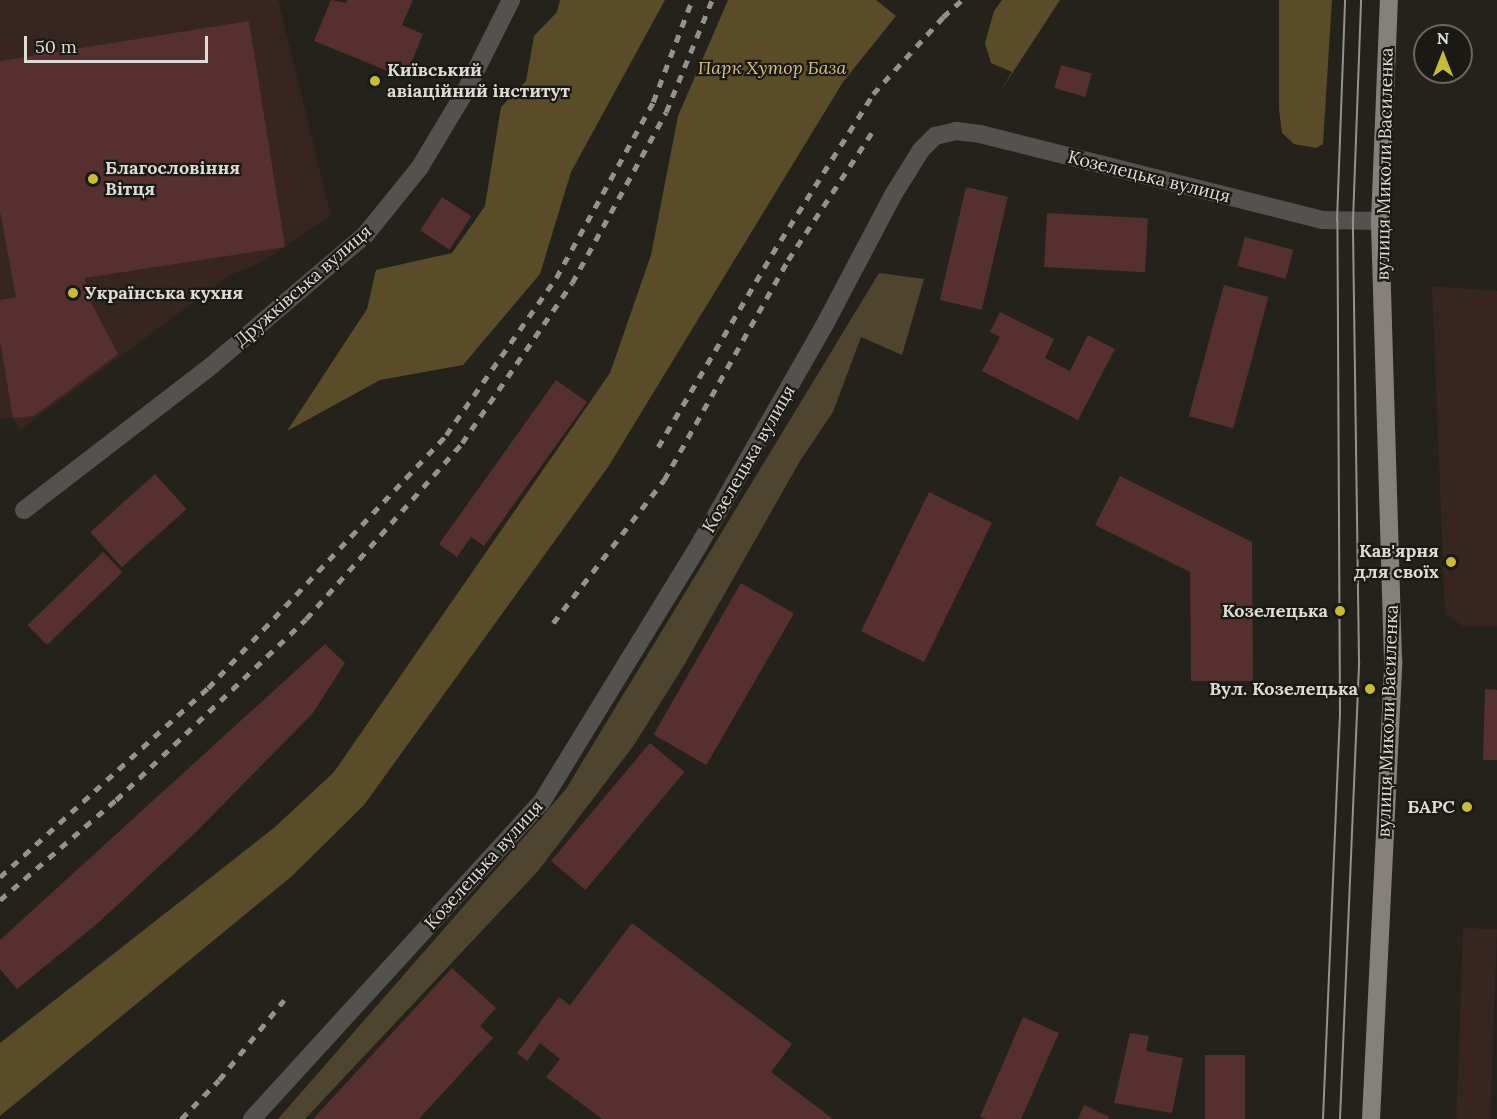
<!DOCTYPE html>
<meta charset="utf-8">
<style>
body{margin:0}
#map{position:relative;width:1497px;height:1119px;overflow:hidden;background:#25221c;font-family:Lora,serif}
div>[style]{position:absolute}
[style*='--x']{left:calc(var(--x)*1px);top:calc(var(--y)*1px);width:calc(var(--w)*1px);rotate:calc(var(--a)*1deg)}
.commercial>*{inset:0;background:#372520;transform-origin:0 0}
.green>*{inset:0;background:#4f452e}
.forest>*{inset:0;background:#5a4c28}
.building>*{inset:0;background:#56302f;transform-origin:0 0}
.minor>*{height:18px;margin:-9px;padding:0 9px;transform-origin:9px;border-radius:9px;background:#54524f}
.major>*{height:18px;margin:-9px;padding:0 9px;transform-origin:9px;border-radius:9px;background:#85807b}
.tram>*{height:1.5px;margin:-0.75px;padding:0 0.75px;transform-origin:0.75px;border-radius:0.75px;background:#94928d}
.rail>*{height:4.5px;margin-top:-2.25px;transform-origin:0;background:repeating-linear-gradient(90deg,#94928d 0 8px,transparent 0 16px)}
.dots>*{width:16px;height:16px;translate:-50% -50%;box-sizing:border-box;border:3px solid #1b1913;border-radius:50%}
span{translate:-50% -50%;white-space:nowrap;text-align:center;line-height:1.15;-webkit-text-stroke:4.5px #1b1913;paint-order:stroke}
.park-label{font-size:18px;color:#dac182;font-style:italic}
.poi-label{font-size:18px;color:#dddcd7;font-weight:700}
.left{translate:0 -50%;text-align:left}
.right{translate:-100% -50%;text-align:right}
.street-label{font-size:18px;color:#dddcd7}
.north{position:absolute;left:1413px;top:24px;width:60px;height:60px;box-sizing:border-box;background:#1b1913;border:2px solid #696761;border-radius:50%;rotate:0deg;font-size:16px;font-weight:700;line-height:24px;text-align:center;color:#dddcd7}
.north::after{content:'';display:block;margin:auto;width:21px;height:27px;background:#c8bb3b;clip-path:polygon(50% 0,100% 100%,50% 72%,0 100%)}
.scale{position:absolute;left:24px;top:36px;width:184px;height:27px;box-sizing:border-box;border:3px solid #dddcd7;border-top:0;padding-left:8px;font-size:18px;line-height:21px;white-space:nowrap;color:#dddcd7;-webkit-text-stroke:4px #1b1913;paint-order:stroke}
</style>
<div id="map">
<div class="commercial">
<div style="clip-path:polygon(0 0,278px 0,331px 215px,262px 262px,232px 274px,20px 430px,13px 418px,0 420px)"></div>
<div style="clip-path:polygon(1432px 286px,1497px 291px,1497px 627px,1464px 627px,1445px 614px)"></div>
<div style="left:1463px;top:928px;width:34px;height:191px;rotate:2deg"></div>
</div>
<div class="green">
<div style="clip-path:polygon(879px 273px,924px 279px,902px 355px,861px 337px,833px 412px,800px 461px,683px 667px,634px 745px,538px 871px,305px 1119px,278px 1119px,566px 789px)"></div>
</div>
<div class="forest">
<div style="clip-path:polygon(560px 0,665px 0,571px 172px,540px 274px,463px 365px,380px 380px,287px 431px,367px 309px,376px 270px,452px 253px,485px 206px,501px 107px,526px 81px,534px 36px,557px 12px)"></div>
<div style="clip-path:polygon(728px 0,876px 0,896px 16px,843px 82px,608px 467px,364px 805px,292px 876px,0 1116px,0 1043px,275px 827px,334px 772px,610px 373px,651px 255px,678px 116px)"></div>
<div style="clip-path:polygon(1002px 0,1060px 0,998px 95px,1012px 72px,991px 63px,985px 43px,994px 11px)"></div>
<div style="clip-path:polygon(1279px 0,1332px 0,1323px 144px,1316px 148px,1294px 144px,1282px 133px,1279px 109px)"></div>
</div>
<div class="building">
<div style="clip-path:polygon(331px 0,346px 3px,347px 0,413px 0,402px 25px,423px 34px,405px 78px,314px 41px)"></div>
<div style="clip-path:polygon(249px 21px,285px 247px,85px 278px,87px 295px,118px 354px,34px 416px,13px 418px,0 340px,0 300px,16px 297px,0 211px,0 61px)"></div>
<div style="left:1061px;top:65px;width:32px;height:24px;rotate:16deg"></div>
<div style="left:966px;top:187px;width:43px;height:116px;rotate:13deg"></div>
<div style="left:442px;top:197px;width:35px;height:40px;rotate:33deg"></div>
<div style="left:1047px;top:213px;width:101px;height:54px;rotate:3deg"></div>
<div style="left:1245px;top:237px;width:50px;height:30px;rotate:15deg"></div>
<div style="left:1224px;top:285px;width:46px;height:136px;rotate:15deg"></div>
<div style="clip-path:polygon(1000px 312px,1054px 339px,1045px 358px,1070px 371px,1088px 335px,1115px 349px,1078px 420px,982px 371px,1000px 337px,990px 332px)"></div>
<div style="clip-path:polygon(556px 380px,587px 402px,484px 546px,471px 537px,457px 557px,439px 544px)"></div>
<div style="left:155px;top:474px;width:47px;height:87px;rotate:48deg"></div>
<div style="clip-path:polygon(1120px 476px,1252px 542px,1253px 681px,1191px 681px,1190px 572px,1095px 525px)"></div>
<div style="left:929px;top:492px;width:70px;height:155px;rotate:26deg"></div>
<div style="left:103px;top:552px;width:28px;height:105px;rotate:46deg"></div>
<div style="left:741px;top:583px;width:61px;height:175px;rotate:30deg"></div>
<div style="clip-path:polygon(325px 644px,345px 663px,313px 713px,196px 832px,98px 923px,17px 989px,0 969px,0 940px)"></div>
<div style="clip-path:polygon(1485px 689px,1497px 690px,1497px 760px,1483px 760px)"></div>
<div style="left:650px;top:743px;width:45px;height:154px;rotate:40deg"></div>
<div style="clip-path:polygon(632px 923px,792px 1044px,771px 1072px,833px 1119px,602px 1119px,546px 1077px,560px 1059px,540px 1043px,527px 1061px,517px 1053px,559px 997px,570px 1005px)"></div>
<div style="clip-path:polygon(452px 968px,496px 1008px,480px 1026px,493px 1038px,419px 1119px,313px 1119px)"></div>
<div style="clip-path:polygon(1023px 1017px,1059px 1033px,1021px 1119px,986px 1119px,980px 1117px)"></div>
<div style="clip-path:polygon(1130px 1033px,1149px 1036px,1146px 1051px,1183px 1058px,1172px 1113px,1114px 1103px)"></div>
<div style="left:1205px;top:1055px;width:40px;height:64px"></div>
<div style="clip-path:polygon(1084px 1105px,1109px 1117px,1108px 1119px,1078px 1119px)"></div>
</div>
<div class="minor">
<div style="--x:24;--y:510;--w:236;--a:-37.6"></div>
<div style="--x:211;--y:366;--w:204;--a:-40.4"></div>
<div style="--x:366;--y:234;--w:86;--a:-51.1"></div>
<div style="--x:420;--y:167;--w:90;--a:-59.1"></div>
<div style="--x:466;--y:90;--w:101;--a:-63.4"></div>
<div style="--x:252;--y:1119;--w:428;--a:-47.6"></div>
<div style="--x:541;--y:803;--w:303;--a:-58.5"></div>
<div style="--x:699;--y:545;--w:252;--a:-60.3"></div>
<div style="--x:824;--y:326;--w:148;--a:-62.2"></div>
<div style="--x:893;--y:195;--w:53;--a:-58.1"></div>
<div style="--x:921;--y:150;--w:20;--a:-45"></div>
<div style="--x:935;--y:136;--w:22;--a:-13"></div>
<div style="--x:956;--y:131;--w:24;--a:7"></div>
<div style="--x:980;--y:134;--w:353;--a:14.1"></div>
<div style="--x:1322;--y:220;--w:58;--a:1"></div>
</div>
<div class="major">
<div style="--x:1371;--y:1119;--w:459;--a:-87.2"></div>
<div style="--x:1393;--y:661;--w:440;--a:-91.7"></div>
<div style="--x:1380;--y:221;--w:221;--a:-87.7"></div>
</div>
<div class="tram">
<div style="--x:1323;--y:1119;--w:405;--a:-87.6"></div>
<div style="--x:1340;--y:714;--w:493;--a:-90.3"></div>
<div style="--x:1337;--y:221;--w:221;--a:-87.9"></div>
<div style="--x:1340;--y:1119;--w:458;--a:-87.6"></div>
<div style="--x:1359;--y:661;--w:440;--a:-90.8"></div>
<div style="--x:1353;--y:221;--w:221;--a:-87.9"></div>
</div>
<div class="rail">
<div style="--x:658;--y:447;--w:224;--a:-59.4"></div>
<div style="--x:772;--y:254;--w:189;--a:-57.7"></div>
<div style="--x:873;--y:94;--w:104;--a:-47.7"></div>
<div style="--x:943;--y:17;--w:25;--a:-42"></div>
<div style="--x:553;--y:623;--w:181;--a:-52.2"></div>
<div style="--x:664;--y:480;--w:253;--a:-60.6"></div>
<div style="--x:788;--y:260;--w:153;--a:-56.7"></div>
<div style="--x:0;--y:877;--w:281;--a:-42.3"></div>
<div style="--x:208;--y:688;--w:347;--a:-46.7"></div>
<div style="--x:446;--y:435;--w:192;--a:-55"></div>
<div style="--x:556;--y:278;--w:201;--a:-61.1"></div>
<div style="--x:653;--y:102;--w:109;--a:-69.1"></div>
<div style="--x:0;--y:900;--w:153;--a:-40.8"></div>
<div style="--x:116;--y:800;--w:262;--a:-43.6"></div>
<div style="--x:306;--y:619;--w:235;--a:-48.4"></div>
<div style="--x:462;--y:443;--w:194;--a:-55.5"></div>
<div style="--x:572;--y:283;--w:195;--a:-61.2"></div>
<div style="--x:666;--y:112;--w:121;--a:-67.7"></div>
<div style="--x:181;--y:1119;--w:54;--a:-45.7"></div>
<div style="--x:219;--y:1080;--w:103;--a:-50.9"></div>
</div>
<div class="dots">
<div style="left:375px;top:81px;background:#c8bb3b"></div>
<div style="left:93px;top:179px;background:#c8bb3b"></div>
<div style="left:73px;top:293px;background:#c8bb3b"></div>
<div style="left:1451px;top:562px;background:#c8bb3b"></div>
<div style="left:1340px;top:611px;background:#c8bb3b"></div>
<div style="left:1370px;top:689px;background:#c8bb3b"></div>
<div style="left:1467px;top:807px;background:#c8bb3b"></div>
</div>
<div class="park-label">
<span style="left:772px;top:68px">Парк Хутор База</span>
</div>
<div class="poi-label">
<span class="left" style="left:387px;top:81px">Київський<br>авіаційний інститут</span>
<span class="left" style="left:105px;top:179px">Благословіння<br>Вітця</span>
<span class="left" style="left:85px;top:293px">Українська кухня</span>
<span class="right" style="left:1439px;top:562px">Кав'ярня<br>для своїх</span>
<span class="right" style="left:1328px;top:611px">Козелецька</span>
<span class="right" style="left:1358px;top:689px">Вул. Козелецька</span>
<span class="right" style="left:1455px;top:807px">БАРС</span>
</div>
<div class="street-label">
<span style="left:1385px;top:164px;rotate:-89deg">вулиця Миколи Василенка</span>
<span style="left:1149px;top:177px;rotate:14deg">Козелецька вулиця</span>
<span style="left:303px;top:286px;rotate:-41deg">Дружківська вулиця</span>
<span style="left:749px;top:459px;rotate:-60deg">Козелецька вулиця</span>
<span style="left:1388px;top:721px;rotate:-88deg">вулиця Миколи Василенка</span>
<span style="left:484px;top:865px;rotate:-48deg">Козелецька вулиця</span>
</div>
<div class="north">N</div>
<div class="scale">50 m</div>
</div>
